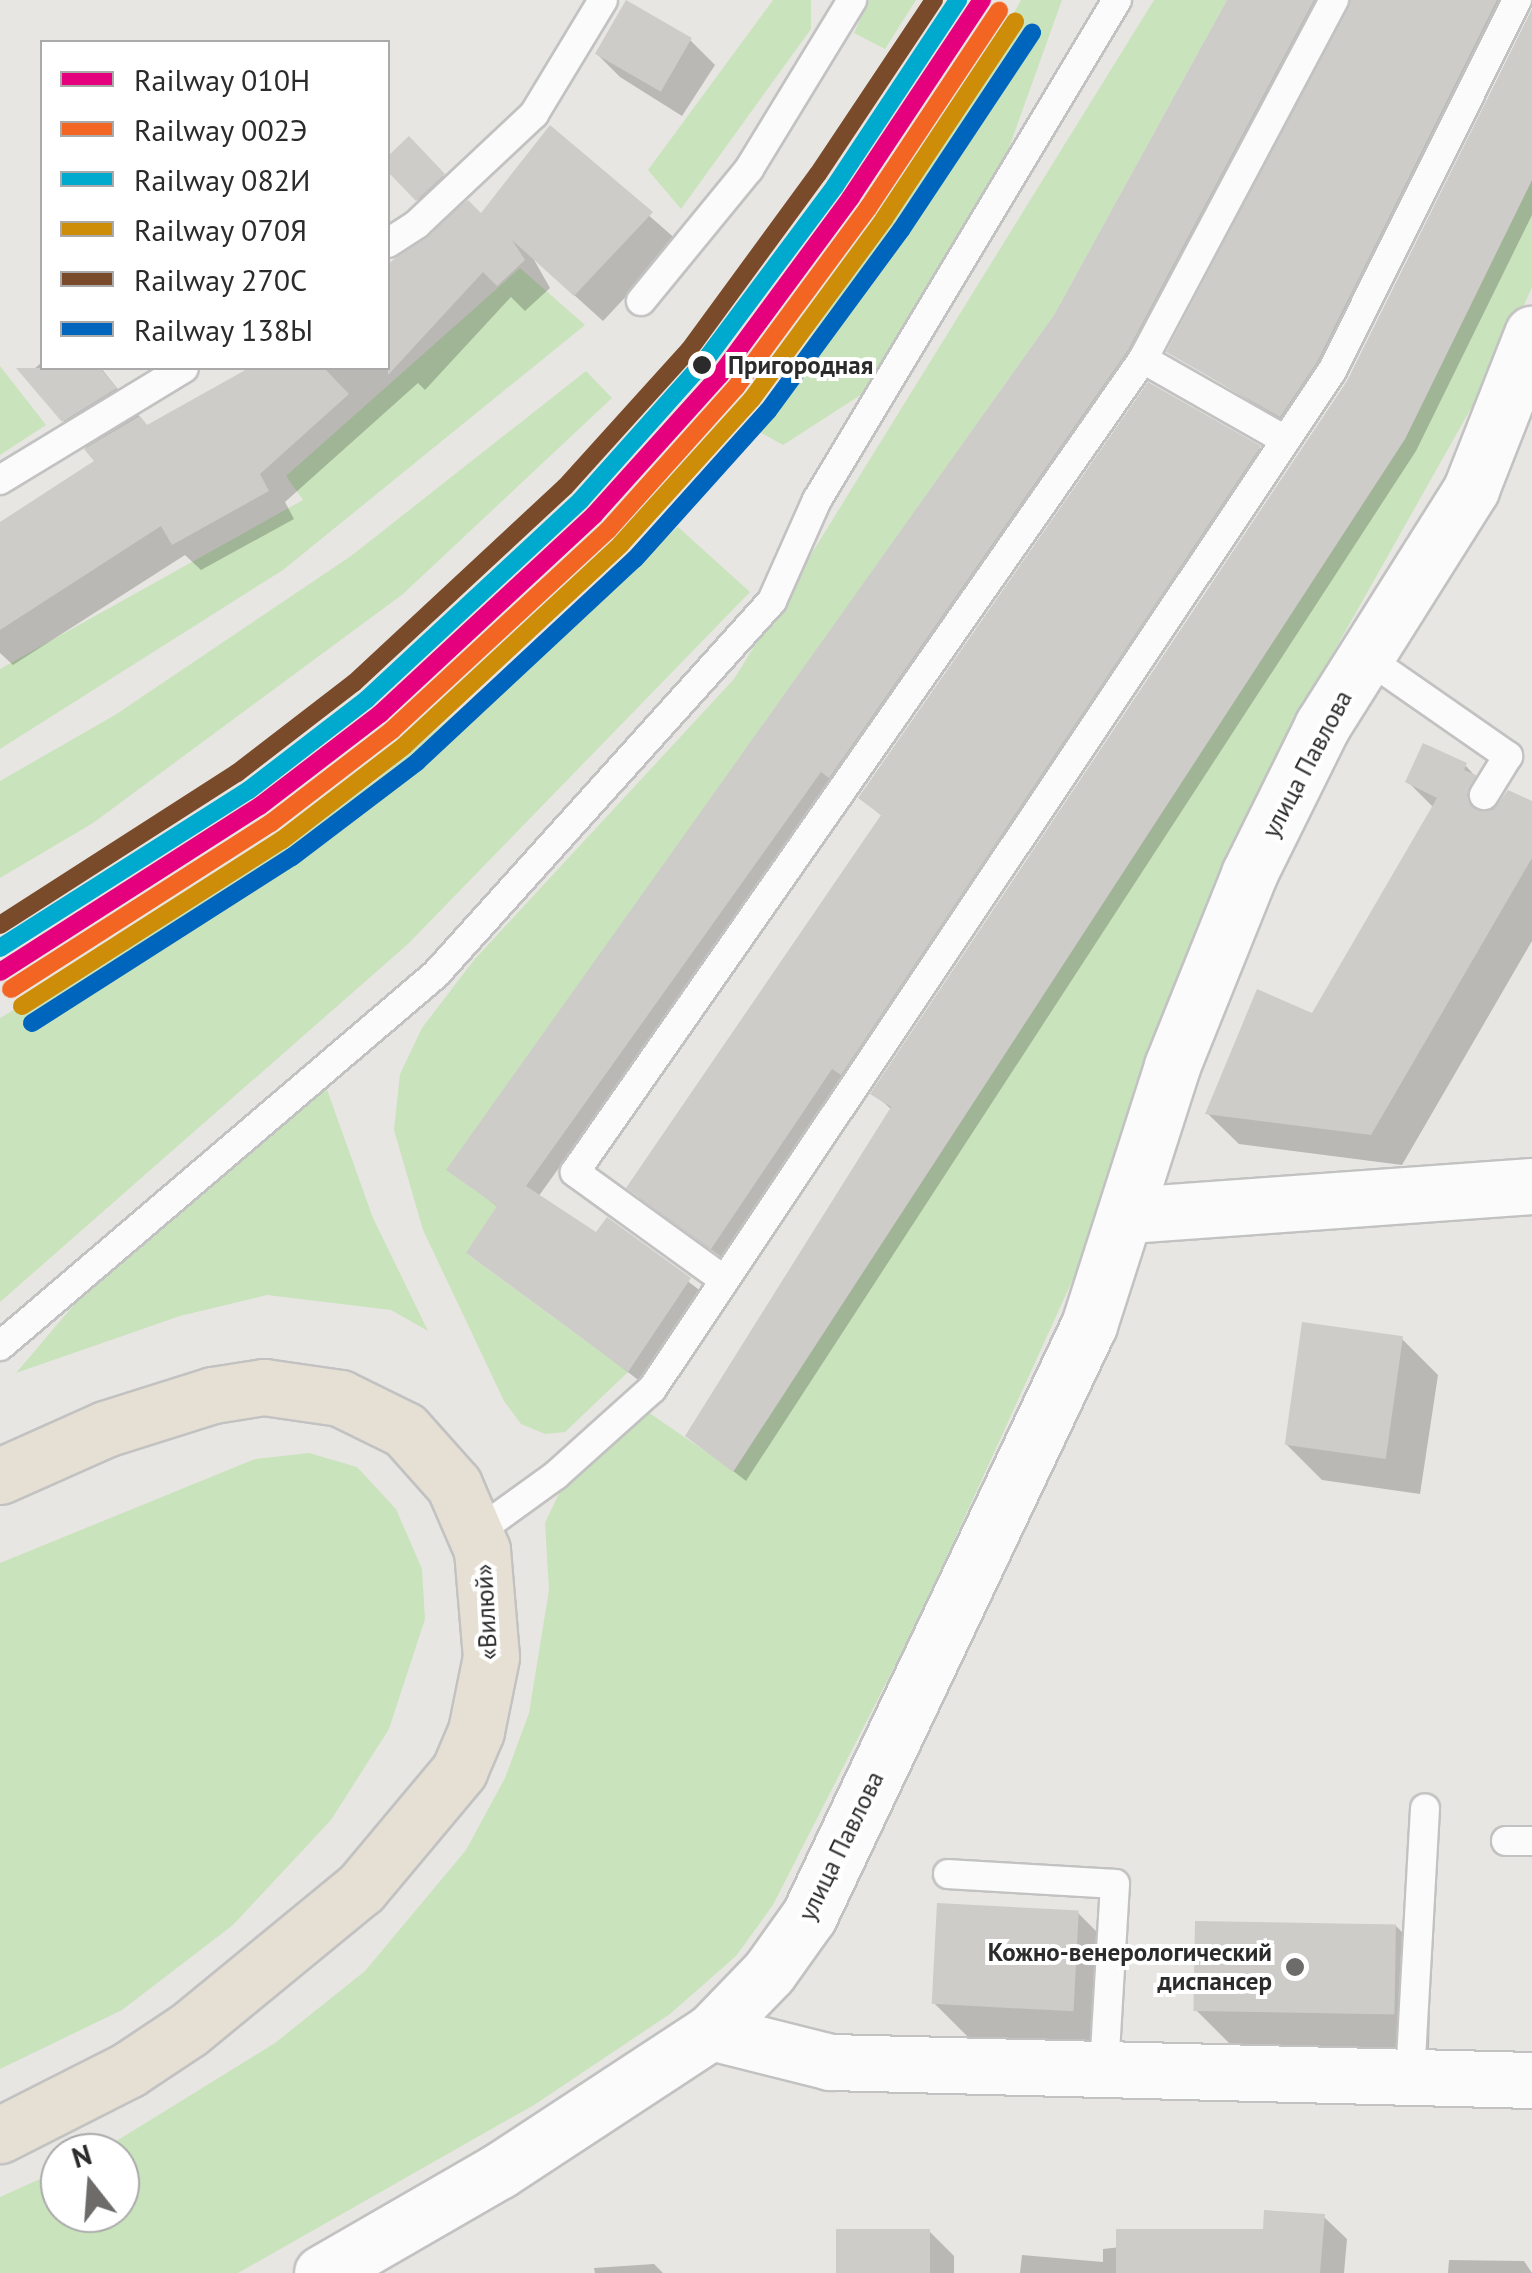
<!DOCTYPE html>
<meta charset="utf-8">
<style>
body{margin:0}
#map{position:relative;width:1532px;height:2273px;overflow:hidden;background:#e8e6e2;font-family:"PT Sans",sans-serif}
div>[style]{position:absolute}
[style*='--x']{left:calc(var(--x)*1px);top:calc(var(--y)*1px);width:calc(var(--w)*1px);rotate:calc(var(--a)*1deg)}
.green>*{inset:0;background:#c9e3bc}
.shadow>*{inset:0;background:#0003}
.building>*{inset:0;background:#cdccc8;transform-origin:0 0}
.roads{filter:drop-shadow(2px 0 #c2c2c2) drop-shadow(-2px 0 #c2c2c2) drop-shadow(0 2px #c2c2c2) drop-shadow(0 -2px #c2c2c2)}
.service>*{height:28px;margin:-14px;padding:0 14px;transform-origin:14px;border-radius:14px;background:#fcfbfb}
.minor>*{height:55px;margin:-27.5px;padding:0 27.5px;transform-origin:27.5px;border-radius:27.5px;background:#fcfbfb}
.trunk>*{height:55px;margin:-27.5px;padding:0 27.5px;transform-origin:27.5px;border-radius:27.5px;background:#e6e0d4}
.rail-1>*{height:18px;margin:-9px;padding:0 9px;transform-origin:9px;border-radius:9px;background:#e5007d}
.rail-2>*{height:18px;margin:-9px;padding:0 9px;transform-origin:9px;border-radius:9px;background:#f26522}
.rail-3>*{height:18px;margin:-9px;padding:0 9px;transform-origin:9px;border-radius:9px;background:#00a9ce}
.rail-4>*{height:18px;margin:-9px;padding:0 9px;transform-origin:9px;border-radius:9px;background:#ce8d09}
.rail-5>*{height:18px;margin:-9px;padding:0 9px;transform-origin:9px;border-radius:9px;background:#7a4b2a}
.rail-6>*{height:18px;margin:-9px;padding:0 9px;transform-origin:9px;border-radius:9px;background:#0065bd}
.dots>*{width:28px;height:28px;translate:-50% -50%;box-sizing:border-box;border:5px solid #fff;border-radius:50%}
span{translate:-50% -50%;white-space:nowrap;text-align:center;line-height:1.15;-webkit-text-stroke:8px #fff;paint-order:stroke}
.stop-label{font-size:25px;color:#2b2b2b;font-weight:700}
.left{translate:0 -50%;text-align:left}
.street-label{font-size:25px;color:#2b2b2b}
.poi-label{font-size:25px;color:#2b2b2b;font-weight:700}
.right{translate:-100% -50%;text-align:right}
.legend{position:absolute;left:40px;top:40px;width:350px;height:330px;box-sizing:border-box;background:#fff;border:2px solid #aaa;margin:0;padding:12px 18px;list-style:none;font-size:30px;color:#2b2b2b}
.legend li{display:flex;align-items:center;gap:20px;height:50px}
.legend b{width:50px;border:2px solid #aaa}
.north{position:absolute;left:40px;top:2133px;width:100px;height:100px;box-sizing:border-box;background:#fff;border:2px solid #aaa;border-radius:50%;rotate:343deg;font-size:28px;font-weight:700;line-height:40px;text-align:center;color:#2b2b2b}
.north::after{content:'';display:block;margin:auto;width:35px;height:45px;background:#6d6c6b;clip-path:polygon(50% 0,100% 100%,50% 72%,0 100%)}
</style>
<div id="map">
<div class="green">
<div style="clip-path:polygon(773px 0,811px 0,811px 29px,681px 209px,648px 170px)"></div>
<div style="clip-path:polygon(869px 0,916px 0,885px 49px,854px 33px)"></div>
<div style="clip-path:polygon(1021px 0,1062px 0,992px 195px,873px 387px,783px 445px,749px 426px,941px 146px)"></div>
<div style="clip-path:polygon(1154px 0,1227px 0,1054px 315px,447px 1170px,497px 1206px,467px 1254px,628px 1372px,565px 1432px,545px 1434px,521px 1424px,504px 1401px,423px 1230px,394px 1130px,400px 1074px,422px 1028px,474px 960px,734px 679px)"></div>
<div style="clip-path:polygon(1532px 180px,1532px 287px,1505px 348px,1319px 678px,1129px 1156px,916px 1624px,773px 1905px,736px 1956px,670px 2014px,534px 2105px,238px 2273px,0 2273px,0 2197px,60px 2170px,60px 2213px,120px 2213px,120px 2153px,97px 2153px,275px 2043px,365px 1971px,466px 1850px,505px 1778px,529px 1713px,549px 1590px,545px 1523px,562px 1487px,645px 1410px,734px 1471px,1405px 439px)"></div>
<div style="clip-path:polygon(520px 268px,585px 325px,283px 570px,0 749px,0 669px,303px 500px,286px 476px)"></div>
<div style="clip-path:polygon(0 366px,46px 425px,0 455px)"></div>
<div style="clip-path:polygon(586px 371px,612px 398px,403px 594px,93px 823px,0 878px,0 781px,115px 715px,351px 556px)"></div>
<div style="clip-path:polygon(678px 527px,750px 592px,408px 944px,0 1302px,0 1018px,195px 903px,375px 781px)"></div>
<div style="clip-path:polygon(321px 1073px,373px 1218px,428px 1331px,391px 1310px,267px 1295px,180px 1316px,16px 1373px,95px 1280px)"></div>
<div style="clip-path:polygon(309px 1453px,357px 1467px,396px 1509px,422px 1569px,425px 1619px,389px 1729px,331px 1820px,233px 1925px,122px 2010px,0 2069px,0 1563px,255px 1459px)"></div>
</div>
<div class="shadow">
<div style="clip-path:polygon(1230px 0,1340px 0,1139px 362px,538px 1197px,597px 1236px,607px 1220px,702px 1292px,641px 1382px,470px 1253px,499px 1208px,450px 1170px,1056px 316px)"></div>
<div style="clip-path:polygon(1350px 0,1523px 0,1293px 427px,1170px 352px,1352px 9px)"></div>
<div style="clip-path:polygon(1532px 15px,1532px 215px,1416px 451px,746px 1481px,688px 1436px,892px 1110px,873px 1093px,1350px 380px)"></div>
<div style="clip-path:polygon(690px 40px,715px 65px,682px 116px,620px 77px,596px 53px)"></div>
<div style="clip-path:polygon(550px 129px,678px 241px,603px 321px,533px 258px,550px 288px,525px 311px,511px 297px,425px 390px,418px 383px,285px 502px,294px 519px,201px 570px,185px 555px,13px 665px,0 653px,0 525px,98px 462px,26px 376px,42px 362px,42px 368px,101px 368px,148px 427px,196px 414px,248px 368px,388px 368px,388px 267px,481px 216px)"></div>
<div style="clip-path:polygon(409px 139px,454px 187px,429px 211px,388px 168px,388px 159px)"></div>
<div style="clip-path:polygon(1259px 448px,1271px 460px,724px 1259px,641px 1199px,630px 1187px,883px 817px,861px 798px)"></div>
<div style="clip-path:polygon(1466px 766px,1500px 804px,1532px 804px,1532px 941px,1402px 1165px,1239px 1144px,1208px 1114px,1313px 1016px,1434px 808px,1408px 782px)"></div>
<div style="clip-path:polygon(1402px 1339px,1438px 1375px,1420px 1494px,1322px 1480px,1286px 1444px)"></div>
<div style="clip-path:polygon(1078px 1913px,1114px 1949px,1109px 2047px,970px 2039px,934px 2003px)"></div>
<div style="clip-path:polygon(1395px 1925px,1431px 1961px,1429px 2048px,1232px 2046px,1196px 2010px)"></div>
<div style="clip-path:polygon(1324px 2217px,1347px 2239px,1344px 2273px,1020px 2273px,1022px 2255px,1103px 2262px,1103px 2249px,1265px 2231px)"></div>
<div style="clip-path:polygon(929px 2231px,954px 2256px,954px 2273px,839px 2273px)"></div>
<div style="clip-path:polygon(1449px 2260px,1524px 2261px,1532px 2273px,1448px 2273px)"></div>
<div style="clip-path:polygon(654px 2264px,663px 2273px,595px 2273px,594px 2268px)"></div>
</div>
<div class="building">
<div style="left:626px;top:0;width:76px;height:62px;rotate:30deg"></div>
<div style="clip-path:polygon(1227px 0,1314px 0,1128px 350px,829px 778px,821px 772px,526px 1186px,596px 1232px,607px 1217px,691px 1278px,628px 1372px,466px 1253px,497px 1206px,446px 1170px,1054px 315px)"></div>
<div style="clip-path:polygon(1351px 0,1497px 0,1317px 362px,1280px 417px,1166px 352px)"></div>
<div style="clip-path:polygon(1532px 9px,1532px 180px,1405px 439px,733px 1472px,685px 1436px,891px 1107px,870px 1094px,1347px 381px)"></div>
<div style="clip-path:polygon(550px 125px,653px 212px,574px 296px,512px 240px,525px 260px,497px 286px,483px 272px,388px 375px,388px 264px,468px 200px,481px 213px)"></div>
<div style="clip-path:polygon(409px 136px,445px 174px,416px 201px,388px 172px,388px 156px)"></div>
<div style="clip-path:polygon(16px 368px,100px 368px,117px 388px,62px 422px)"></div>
<div style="clip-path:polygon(249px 368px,324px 368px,349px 394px,260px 474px,269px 491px,172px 545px,161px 526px,0 630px,0 522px,94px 461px,84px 449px,140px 416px,147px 425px)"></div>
<div style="clip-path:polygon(1148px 382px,1261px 446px,841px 1075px,832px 1069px,711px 1249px,626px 1188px,881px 815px,858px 798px)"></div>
<div style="clip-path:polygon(1423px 743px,1467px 763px,1464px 770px,1476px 775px,1467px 795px,1476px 810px,1493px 810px,1508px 790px,1532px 801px,1532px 858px,1371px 1135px,1205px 1114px,1257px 989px,1312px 1013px,1437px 798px,1405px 782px)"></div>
<div style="left:1302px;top:1322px;width:102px;height:124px;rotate:8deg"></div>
<div style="left:937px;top:1903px;width:142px;height:101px;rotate:3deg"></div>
<div style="left:1195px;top:1921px;width:201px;height:90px;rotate:1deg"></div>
<div style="clip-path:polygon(1264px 2210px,1325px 2214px,1320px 2273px,1116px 2273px,1116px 2229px,1263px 2229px)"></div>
<div style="left:836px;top:2229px;width:94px;height:44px"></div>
</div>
<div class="roads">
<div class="service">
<div style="--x:388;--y:243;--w:35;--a:-33"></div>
<div style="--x:417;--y:224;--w:161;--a:-43.2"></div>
<div style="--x:534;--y:114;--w:133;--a:-58.8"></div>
<div style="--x:641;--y:301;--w:171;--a:-50.7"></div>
<div style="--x:749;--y:169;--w:198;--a:-58.6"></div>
<div style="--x:1143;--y:359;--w:407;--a:-62"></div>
<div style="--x:0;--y:480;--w:215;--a:-31.3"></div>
<div style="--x:1367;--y:658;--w:172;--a:34.8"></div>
<div style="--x:1508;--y:756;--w:46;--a:121.6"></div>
<div style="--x:724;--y:1280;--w:184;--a:-144.1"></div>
<div style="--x:575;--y:1172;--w:992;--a:-55.06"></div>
<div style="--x:1143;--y:359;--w:163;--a:29.7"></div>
<div style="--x:0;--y:1346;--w:573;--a:-40.47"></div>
<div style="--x:436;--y:974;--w:502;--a:-47.99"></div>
<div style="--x:772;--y:601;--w:111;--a:-66"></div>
<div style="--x:817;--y:500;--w:583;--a:-59.04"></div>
<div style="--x:476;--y:1533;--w:99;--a:-35.9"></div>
<div style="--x:556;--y:1475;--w:129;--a:-41.9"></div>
<div style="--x:652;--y:1389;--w:1224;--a:-56.26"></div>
<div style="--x:1332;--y:371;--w:415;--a:-63.5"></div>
<div style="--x:1506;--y:1841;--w:26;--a:0"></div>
<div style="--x:948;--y:1874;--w:167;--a:3.4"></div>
<div style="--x:1115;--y:1884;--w:185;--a:93.4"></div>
<div style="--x:1410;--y:2077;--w:269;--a:-86.8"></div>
</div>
<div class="minor">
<div style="--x:1128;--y:1215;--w:405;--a:-4.1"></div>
<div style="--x:711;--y:2032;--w:123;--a:14.1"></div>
<div style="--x:830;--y:2062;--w:702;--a:1.47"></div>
<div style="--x:322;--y:2273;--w:204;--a:-30"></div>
<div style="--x:499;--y:2171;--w:254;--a:-33.3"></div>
<div style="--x:711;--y:2032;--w:83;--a:-46"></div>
<div style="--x:769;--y:1972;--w:69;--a:-54.5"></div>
<div style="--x:809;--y:1916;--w:654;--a:-64.65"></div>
<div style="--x:1089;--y:1325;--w:272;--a:-72.2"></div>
<div style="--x:1172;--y:1066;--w:207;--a:-68.1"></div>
<div style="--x:1249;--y:874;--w:165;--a:-63.7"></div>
<div style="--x:1322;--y:726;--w:280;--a:-57.8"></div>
<div style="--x:1471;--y:489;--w:167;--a:-68.5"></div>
</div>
<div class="trunk">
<div style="--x:0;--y:1476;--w:115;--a:-24.1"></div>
<div style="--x:105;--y:1429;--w:113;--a:-17.5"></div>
<div style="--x:213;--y:1395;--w:52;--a:-8.9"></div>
<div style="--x:264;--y:1387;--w:77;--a:8.2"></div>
<div style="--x:340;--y:1398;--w:72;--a:26.2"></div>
<div style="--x:405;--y:1430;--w:74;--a:48.3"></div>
<div style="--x:454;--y:1485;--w:71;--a:66.7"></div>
<div style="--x:482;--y:1550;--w:107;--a:85.2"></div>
<div style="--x:491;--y:1657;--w:76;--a:101.5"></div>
<div style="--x:476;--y:1731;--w:43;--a:113"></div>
<div style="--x:459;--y:1771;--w:153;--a:129.9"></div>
<div style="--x:361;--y:1888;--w:224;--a:140.6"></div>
<div style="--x:188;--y:2030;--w:72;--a:146.3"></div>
<div style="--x:128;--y:2070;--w:144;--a:153.1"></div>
</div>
</div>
<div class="rail-1">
<div style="--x:0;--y:972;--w:308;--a:-32.6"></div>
<div style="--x:260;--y:806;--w:151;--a:-37.5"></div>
<div style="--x:380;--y:714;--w:292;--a:-42.9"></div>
<div style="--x:594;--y:515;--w:188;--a:-48"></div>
<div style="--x:720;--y:375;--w:221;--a:-53.6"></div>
<div style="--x:851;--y:197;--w:237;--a:-56.4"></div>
</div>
<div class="rail-2">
<div style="--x:11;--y:989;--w:308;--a:-32.6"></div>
<div style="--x:271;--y:823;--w:153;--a:-37.5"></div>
<div style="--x:392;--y:730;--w:294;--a:-42.8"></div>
<div style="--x:608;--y:530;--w:192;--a:-48.2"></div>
<div style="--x:736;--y:387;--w:222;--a:-53.6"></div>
<div style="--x:868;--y:208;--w:237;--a:-56.4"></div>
</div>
<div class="rail-3">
<div style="--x:0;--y:948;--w:295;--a:-32.4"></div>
<div style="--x:249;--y:790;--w:149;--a:-37.6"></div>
<div style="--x:367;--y:699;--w:291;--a:-42.9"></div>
<div style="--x:580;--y:501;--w:186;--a:-48.3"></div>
<div style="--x:704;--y:362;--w:219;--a:-53.3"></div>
<div style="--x:835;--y:186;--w:223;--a:-56.5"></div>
</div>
<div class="rail-4">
<div style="--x:22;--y:1006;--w:308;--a:-32.6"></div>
<div style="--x:282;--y:840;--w:154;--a:-37.6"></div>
<div style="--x:404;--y:746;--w:296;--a:-42.9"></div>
<div style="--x:621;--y:544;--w:195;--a:-47.9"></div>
<div style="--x:752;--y:399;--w:223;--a:-53.7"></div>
<div style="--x:884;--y:219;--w:237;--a:-56.4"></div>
</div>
<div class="rail-5">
<div style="--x:0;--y:925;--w:282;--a:-32.7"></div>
<div style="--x:237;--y:773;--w:148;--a:-37.6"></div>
<div style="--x:354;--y:683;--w:288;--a:-42.9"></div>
<div style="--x:565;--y:487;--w:185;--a:-47.9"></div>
<div style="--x:689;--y:350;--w:218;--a:-53.8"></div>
<div style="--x:818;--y:174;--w:209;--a:-56.3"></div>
</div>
<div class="rail-6">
<div style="--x:32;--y:1023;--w:308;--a:-32.6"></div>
<div style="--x:292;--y:857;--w:157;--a:-37.2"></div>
<div style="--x:417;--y:762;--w:298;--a:-43"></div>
<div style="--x:635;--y:559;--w:199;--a:-48.1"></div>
<div style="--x:768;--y:411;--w:225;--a:-53.7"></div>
<div style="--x:901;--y:230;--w:237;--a:-56.4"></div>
</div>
<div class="dots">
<div style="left:702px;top:365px;background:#2b2b2b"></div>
<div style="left:1295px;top:1967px;background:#6d6c6b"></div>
</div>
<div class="stop-label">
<span class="left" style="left:728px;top:365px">Пригородная</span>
</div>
<div class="street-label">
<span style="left:1307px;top:764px;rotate:-62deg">улица Павлова</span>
<span style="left:486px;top:1612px;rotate:-93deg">«Вилюй»</span>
<span style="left:841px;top:1846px;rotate:-64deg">улица Павлова</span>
</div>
<div class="poi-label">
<span class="right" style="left:1272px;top:1967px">Кожно-венерологический<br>диспансер</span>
</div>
<ul class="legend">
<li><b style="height:12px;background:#e5007d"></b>Railway 010Н</li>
<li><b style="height:12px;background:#f26522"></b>Railway 002Э</li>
<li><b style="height:12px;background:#00a9ce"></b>Railway 082И</li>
<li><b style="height:12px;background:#ce8d09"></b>Railway 070Я</li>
<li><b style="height:12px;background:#7a4b2a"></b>Railway 270С</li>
<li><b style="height:12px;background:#0065bd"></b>Railway 138Ы</li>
</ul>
<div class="north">N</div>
</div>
